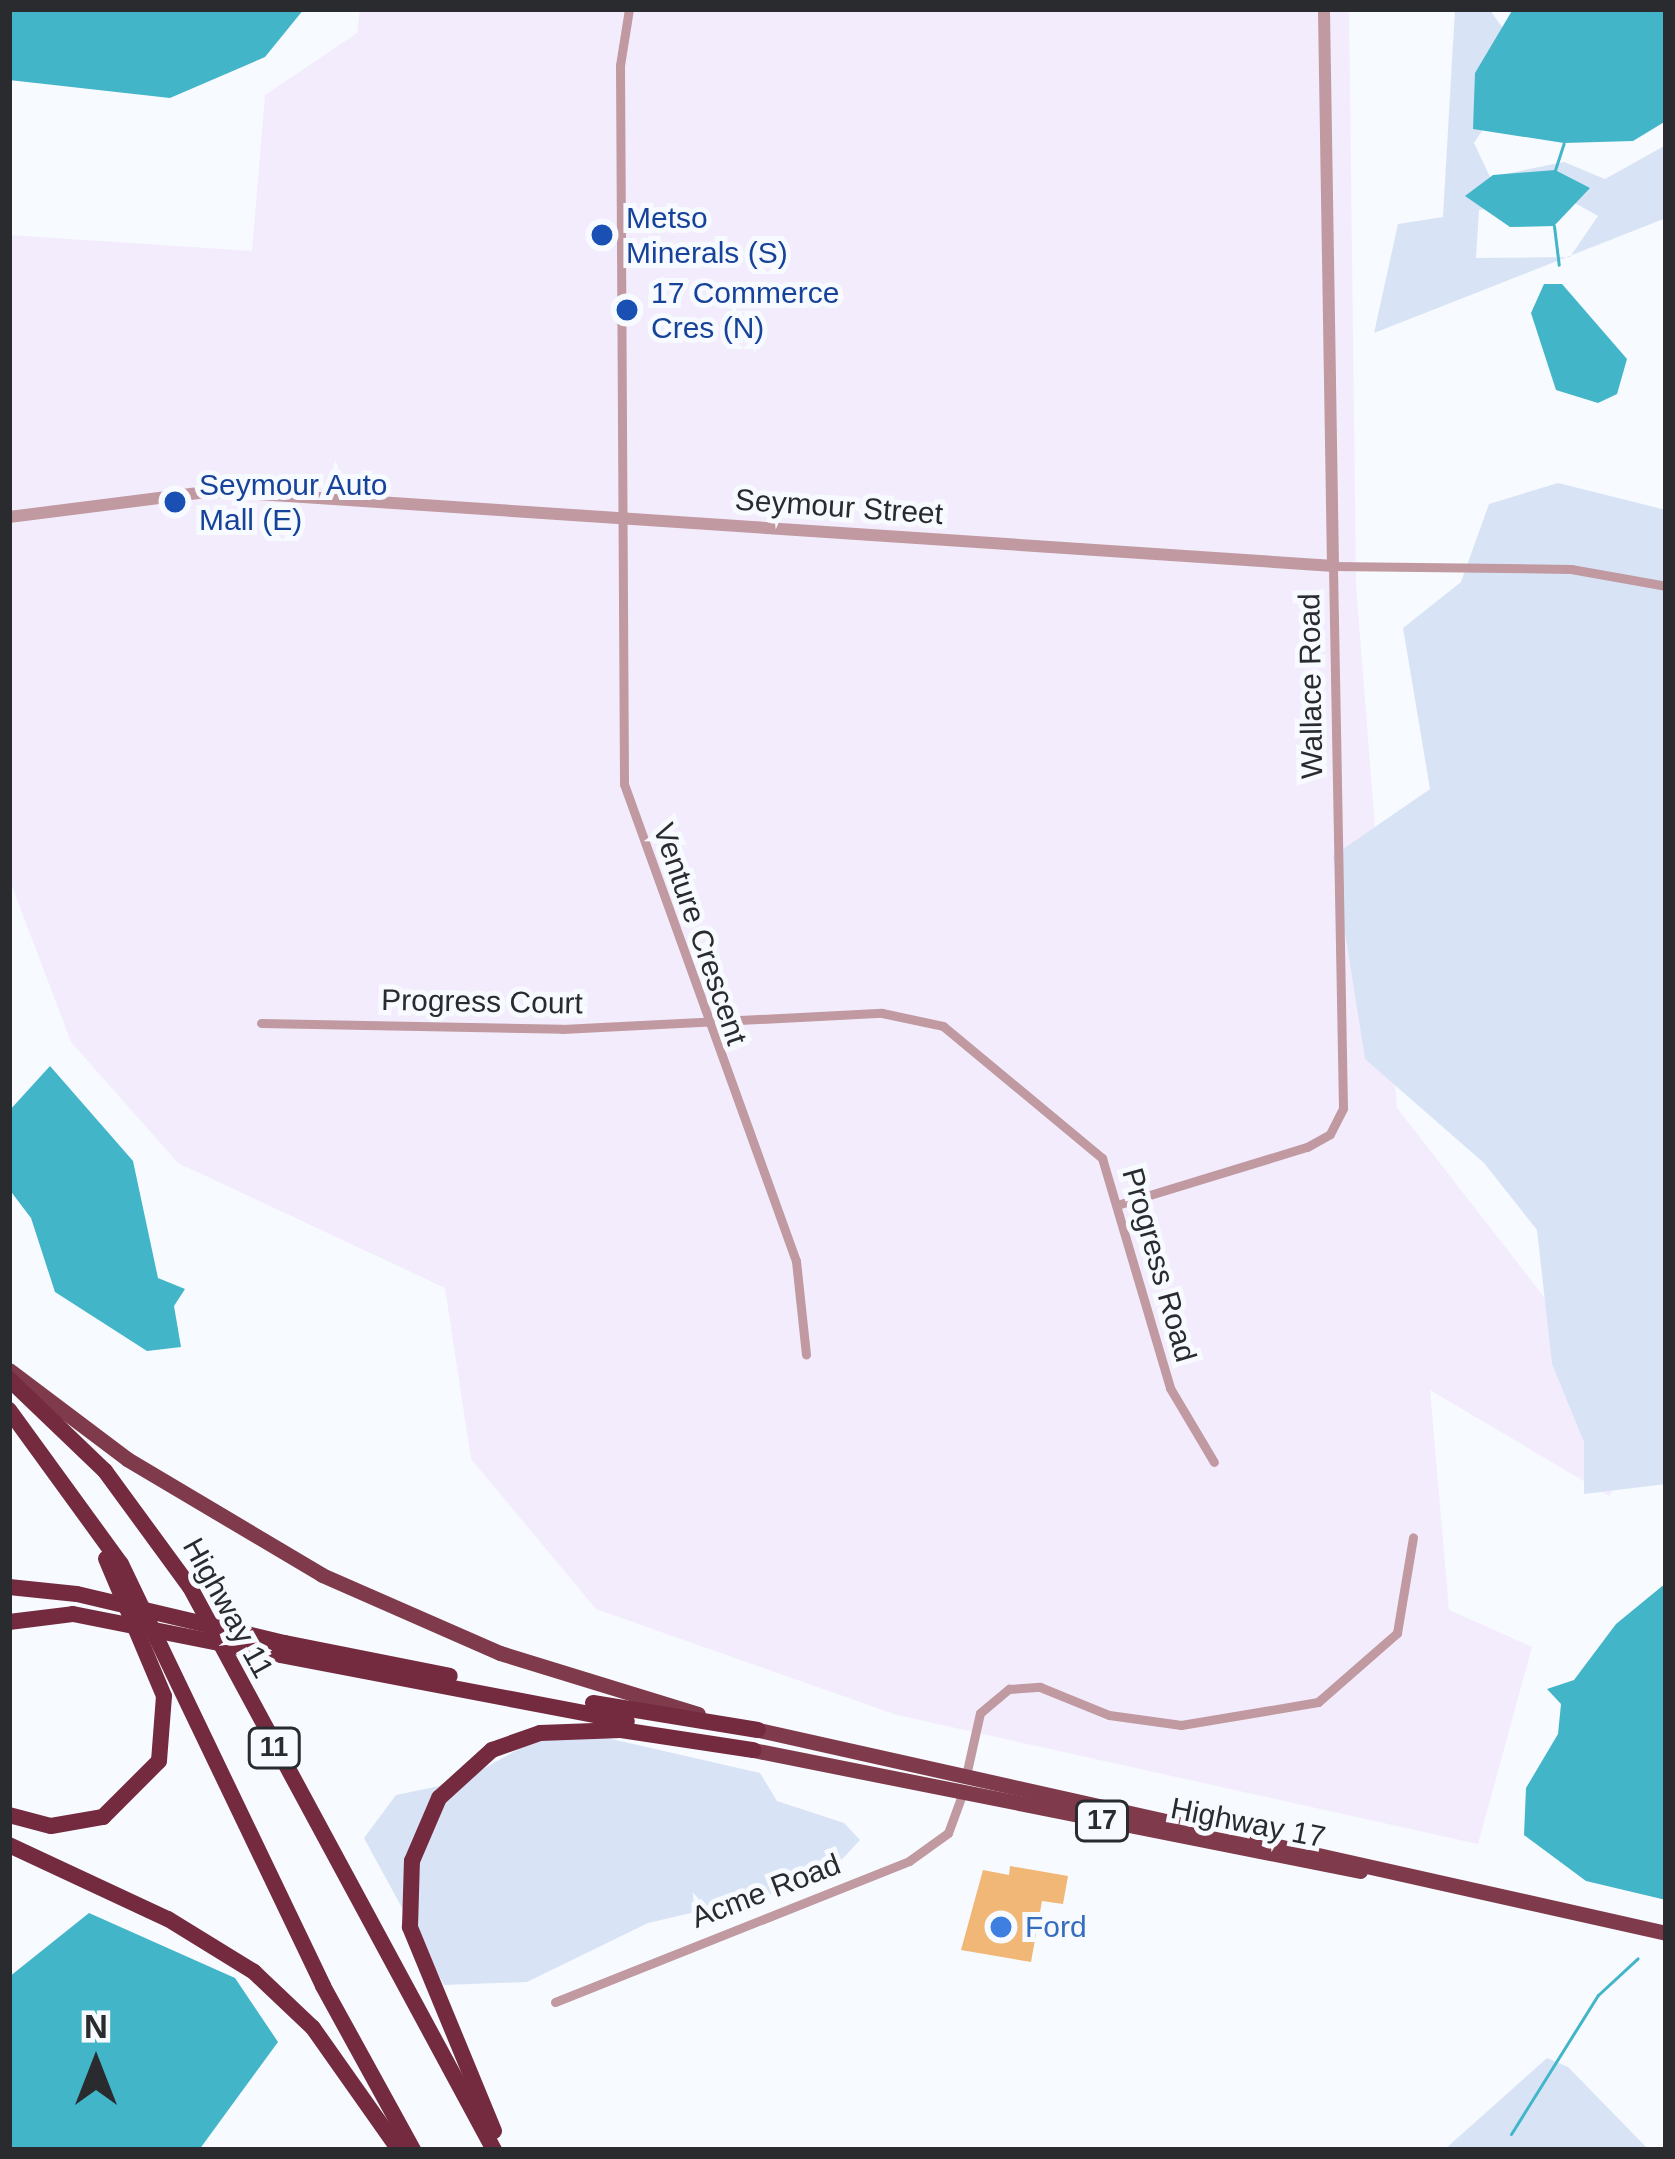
<!DOCTYPE html>
<style>
body{margin:0}
#map{position:relative;width:1675px;height:2159px;overflow:hidden;background:#f7fafe;font-family:Arial,sans-serif}
div>[style]{position:absolute}
[style*='--x']{left:calc(var(--x)*1px);top:calc(var(--y)*1px);width:calc(var(--w)*1px);rotate:calc(var(--a)*1deg)}
.industrial>*{inset:0;background:#f3ecfd}
.green>*{inset:0;background:#d8e4f6}
.water>*{inset:0;background:#42b5c8}
.stream>*{height:3px;margin:-1.5px;padding:0 1.5px;transform-origin:1.5px;border-radius:1.5px;background:#42b5c8}
.building>*{inset:0;background:#f0b777}
.minor>*{height:9px;margin:-4.5px;padding:0 4.5px;transform-origin:4.5px;border-radius:4.5px;background:#c099a1}
.tertiary>*{height:12px;margin:-6px;padding:0 6px;transform-origin:6px;border-radius:6px;background:#c099a1}
.trunk>*{height:15px;margin:-7.5px;padding:0 7.5px;transform-origin:7.5px;border-radius:7.5px;background:#7f3a4c}
.motorway>*{height:16px;margin:-8px;padding:0 8px;transform-origin:8px;border-radius:8px;background:#742b40}
.motorway-bridge>*{height:16px;margin:-8px;padding:0 8px;transform-origin:8px;border-radius:8px;background:#742b40}
.dots>*{width:33px;height:33px;translate:-50% -50%;box-sizing:border-box;border:6px solid #f7fafe;border-radius:50%}
span{translate:-50% -50%;white-space:nowrap;text-align:center;line-height:1.15;-webkit-text-stroke:10px #f7fafe;paint-order:stroke}
.shield-label span{padding:3px 9px;background:#f7fafe;border:3px solid;border-radius:9px;-webkit-text-stroke-width:0}
.shield-label{font-size:27px;color:#292b2e;font-weight:700}
.transit-label{font-size:30px;color:#164399}
.left{translate:0 -50%;text-align:left}
.street-label{font-size:30px;color:#292b2e}
.shop-label{font-size:30px;color:#366cbe}
.frame{position:absolute;inset:0;border:12px solid #292b2e;pointer-events:none}
.north{position:absolute;left:36px;top:2003px;width:120px;height:120px;-webkit-text-stroke:9px #f7fafe;paint-order:stroke;rotate:0deg;font-size:33px;font-weight:700;line-height:48px;text-align:center;color:#292b2e}
.north::after{content:'';display:block;margin:auto;width:42px;height:54px;background:#292b2e;clip-path:polygon(50% 0,100% 100%,50% 72%,0 100%)}
</style>
<div id="map">
<div class="industrial">
<div style="clip-path:polygon(360px 9px,1349px 9px,1356px 585px,1397px 1108px,1650px 1433px,1609px 1496px,1430px 1390px,1449px 1610px,1532px 1647px,1478px 1844px,897px 1715px,596px 1609px,471px 1459px,445px 1288px,178px 1163px,71px 1042px,9px 878px,9px 235px,252px 251px,265px 95px,357px 33px)"></div>
</div>
<div class="green">
<div style="clip-path:polygon(evenodd,1455px 9px,1489px 9px,1508px 35px,1491px 117px,1474px 143px,1490px 177px,1564px 162px,1605px 179px,1666px 145px,1666px 218px,1374px 333px,1398px 224px,1443px 217px,1455px 9px,1566px 198px,1598px 216px,1570px 257px,1476px 258px,1479px 210px,1566px 198px)"></div>
<div style="clip-path:polygon(1558px 483px,1666px 510px,1666px 1484px,1584px 1494px,1584px 1442px,1552px 1364px,1537px 1230px,1484px 1163px,1365px 1059px,1333px 856px,1430px 789px,1403px 628px,1461px 582px,1489px 504px)"></div>
<div style="clip-path:polygon(559px 1727px,760px 1773px,777px 1801px,844px 1823px,860px 1840px,833px 1869px,781px 1892px,648px 1923px,527px 1982px,444px 1985px,364px 1838px,396px 1795px,459px 1782px)"></div>
<div style="clip-path:polygon(1547px 2058px,1568px 2067px,1649px 2150px,1444px 2150px)"></div>
</div>
<div class="water">
<div style="clip-path:polygon(9px 9px,304px 9px,265px 57px,170px 98px,9px 80px)"></div>
<div style="clip-path:polygon(1513px 9px,1666px 9px,1666px 121px,1633px 141px,1564px 143px,1473px 129px,1475px 73px)"></div>
<div style="clip-path:polygon(1555px 170px,1590px 188px,1554px 226px,1510px 227px,1465px 196px,1493px 175px)"></div>
<div style="clip-path:polygon(1544px 284px,1562px 284px,1627px 359px,1617px 394px,1598px 403px,1556px 390px,1531px 313px)"></div>
<div style="clip-path:polygon(50px 1066px,133px 1161px,158px 1278px,185px 1289px,174px 1306px,181px 1347px,147px 1351px,55px 1292px,31px 1218px,9px 1189px,9px 1111px)"></div>
<div style="clip-path:polygon(1666px 1583px,1666px 1900px,1586px 1881px,1524px 1835px,1526px 1788px,1558px 1734px,1561px 1704px,1547px 1689px,1574px 1680px,1616px 1624px)"></div>
<div style="clip-path:polygon(89px 1913px,235px 1978px,278px 2042px,199px 2150px,9px 2150px,9px 1977px)"></div>
</div>
<div class="stream">
<div style="--x:1555;--y:170;--w:28;--a:-72"></div>
<div style="--x:1554;--y:226;--w:39;--a:83"></div>
<div style="--x:1511;--y:2134;--w:164;--a:-58"></div>
<div style="--x:1598;--y:1995;--w:54;--a:-42.8"></div>
</div>
<div class="building">
<div style="clip-path:polygon(1010px 1866px,1068px 1876px,1063px 1904px,1042px 1901px,1031px 1962px,961px 1950px,983px 1870px,1009px 1875px)"></div>
</div>
<div class="minor">
<div style="--x:629;--y:9;--w:57;--a:99.1"></div>
<div style="--x:620;--y:65;--w:719;--a:89.68"></div>
<div style="--x:624;--y:784;--w:507;--a:70.17"></div>
<div style="--x:796;--y:1261;--w:94;--a:83.9"></div>
<div style="--x:261;--y:1023;--w:301;--a:1.1"></div>
<div style="--x:562;--y:1029;--w:320;--a:-2.9"></div>
<div style="--x:882;--y:1013;--w:62;--a:12"></div>
<div style="--x:943;--y:1026;--w:207;--a:39.7"></div>
<div style="--x:1102;--y:1158;--w:240;--a:73.5"></div>
<div style="--x:1170;--y:1388;--w:86;--a:59.3"></div>
<div style="--x:1117;--y:1205;--w:199;--a:-17"></div>
<div style="--x:1307;--y:1147;--w:26;--a:-29"></div>
<div style="--x:1330;--y:1134;--w:29;--a:-63"></div>
<div style="--x:1343;--y:1108;--w:542;--a:-91.06"></div>
<div style="--x:1333;--y:566;--w:238;--a:0.7"></div>
<div style="--x:1571;--y:569;--w:97;--a:10.1"></div>
<div style="--x:967;--y:1771;--w:59;--a:-77.4"></div>
<div style="--x:980;--y:1713;--w:38;--a:-40"></div>
<div style="--x:1009;--y:1689;--w:31;--a:-4"></div>
<div style="--x:1040;--y:1687;--w:74;--a:22.1"></div>
<div style="--x:1109;--y:1715;--w:73;--a:7.9"></div>
<div style="--x:1181;--y:1725;--w:139;--a:-9.5"></div>
<div style="--x:1318;--y:1702;--w:105;--a:-41.1"></div>
<div style="--x:1397;--y:1633;--w:97;--a:-80.5"></div>
<div style="--x:555;--y:2002;--w:381;--a:-21.7"></div>
<div style="--x:909;--y:1861;--w:48;--a:-35.7"></div>
<div style="--x:948;--y:1833;--w:44;--a:-69.9"></div>
</div>
<div class="tertiary">
<div style="--x:9;--y:517;--w:207;--a:-7.2"></div>
<div style="--x:214;--y:491;--w:1122;--a:3.83"></div>
<div style="--x:1333;--y:566;--w:557;--a:-90.93"></div>
</div>
<div class="trunk">
<div style="--x:9;--y:1370;--w:148;--a:37"></div>
<div style="--x:127;--y:1459;--w:227;--a:30.7"></div>
<div style="--x:322;--y:1575;--w:194;--a:23.7"></div>
<div style="--x:500;--y:1653;--w:207;--a:17.1"></div>
<div style="--x:750;--y:1728;--w:939;--a:12.61"></div>
<div style="--x:753;--y:1750;--w:619;--a:11.27"></div>
</div>
<div class="motorway">
<div style="--x:9;--y:1379;--w:133;--a:43.8"></div>
<div style="--x:105;--y:1471;--w:144;--a:53.8"></div>
<div style="--x:190;--y:1587;--w:640;--a:61.63"></div>
<div style="--x:9;--y:1410;--w:190;--a:54"></div>
<div style="--x:121;--y:1564;--w:468;--a:64.4"></div>
<div style="--x:323;--y:1986;--w:187;--a:61.2"></div>
<div style="--x:9;--y:1587;--w:68;--a:5.9"></div>
<div style="--x:9;--y:1622;--w:64;--a:-7.1"></div>
<div style="--x:285;--y:1643;--w:168;--a:11.3"></div>
<div style="--x:280;--y:1655;--w:353;--a:10.8"></div>
<div style="--x:593;--y:1703;--w:167;--a:9.3"></div>
<div style="--x:9;--y:1815;--w:43;--a:14.7"></div>
<div style="--x:51;--y:1826;--w:53;--a:-9.8"></div>
<div style="--x:103;--y:1817;--w:79;--a:-45"></div>
<div style="--x:159;--y:1761;--w:65;--a:-85.6"></div>
<div style="--x:164;--y:1696;--w:149;--a:-112.9"></div>
<div style="--x:9;--y:1845;--w:175;--a:25"></div>
<div style="--x:168;--y:1919;--w:101;--a:31.6"></div>
<div style="--x:254;--y:1972;--w:81;--a:43.5"></div>
<div style="--x:313;--y:2028;--w:149;--a:54.8"></div>
<div style="--x:494;--y:2131;--w:221;--a:-112.4"></div>
<div style="--x:410;--y:1927;--w:66;--a:-88.3"></div>
<div style="--x:412;--y:1861;--w:69;--a:-66.8"></div>
<div style="--x:439;--y:1798;--w:72;--a:-42.2"></div>
<div style="--x:492;--y:1750;--w:51;--a:-19.5"></div>
<div style="--x:540;--y:1733;--w:81;--a:-2.1"></div>
<div style="--x:621;--y:1730;--w:134;--a:8.6"></div>
</div>
<div class="motorway-bridge">
<div style="--x:77;--y:1594;--w:214;--a:13.3"></div>
<div style="--x:73;--y:1614;--w:211;--a:11.2"></div>
</div>
<div class="dots">
<div style="left:602px;top:235px;background:#1a4fb4"></div>
<div style="left:627px;top:310px;background:#1a4fb4"></div>
<div style="left:175px;top:502px;background:#1a4fb4"></div>
<div style="left:1001px;top:1927px;background:#3f7fe0"></div>
</div>
<div class="shield-label">
<span style="left:274px;top:1748px">11</span>
<span style="left:1102px;top:1821px">17</span>
</div>
<div class="transit-label">
<span class="left" style="left:626px;top:235px">Metso<br>Minerals (S)</span>
<span class="left" style="left:651px;top:310px">17 Commerce<br>Cres (N)</span>
<span class="left" style="left:199px;top:502px">Seymour Auto<br>Mall (E)</span>
</div>
<div class="street-label">
<span style="left:839px;top:507px;rotate:4deg">Seymour Street</span>
<span style="left:1311px;top:686px;rotate:-91deg">Wallace Road</span>
<span style="left:700px;top:934px;rotate:71deg">Venture Crescent</span>
<span style="left:482px;top:1002px;rotate:1deg">Progress Court</span>
<span style="left:1159px;top:1265px;rotate:74deg">Progress Road</span>
<span style="left:228px;top:1608px;rotate:61deg">Highway 11</span>
<span style="left:1248px;top:1823px;rotate:11deg">Highway 17</span>
<span style="left:766px;top:1891px;rotate:-21deg">Acme Road</span>
</div>
<div class="shop-label">
<span class="left" style="left:1025px;top:1927px">Ford</span>
</div>
<div class="frame"></div>
<div class="north">N</div>
</div>
